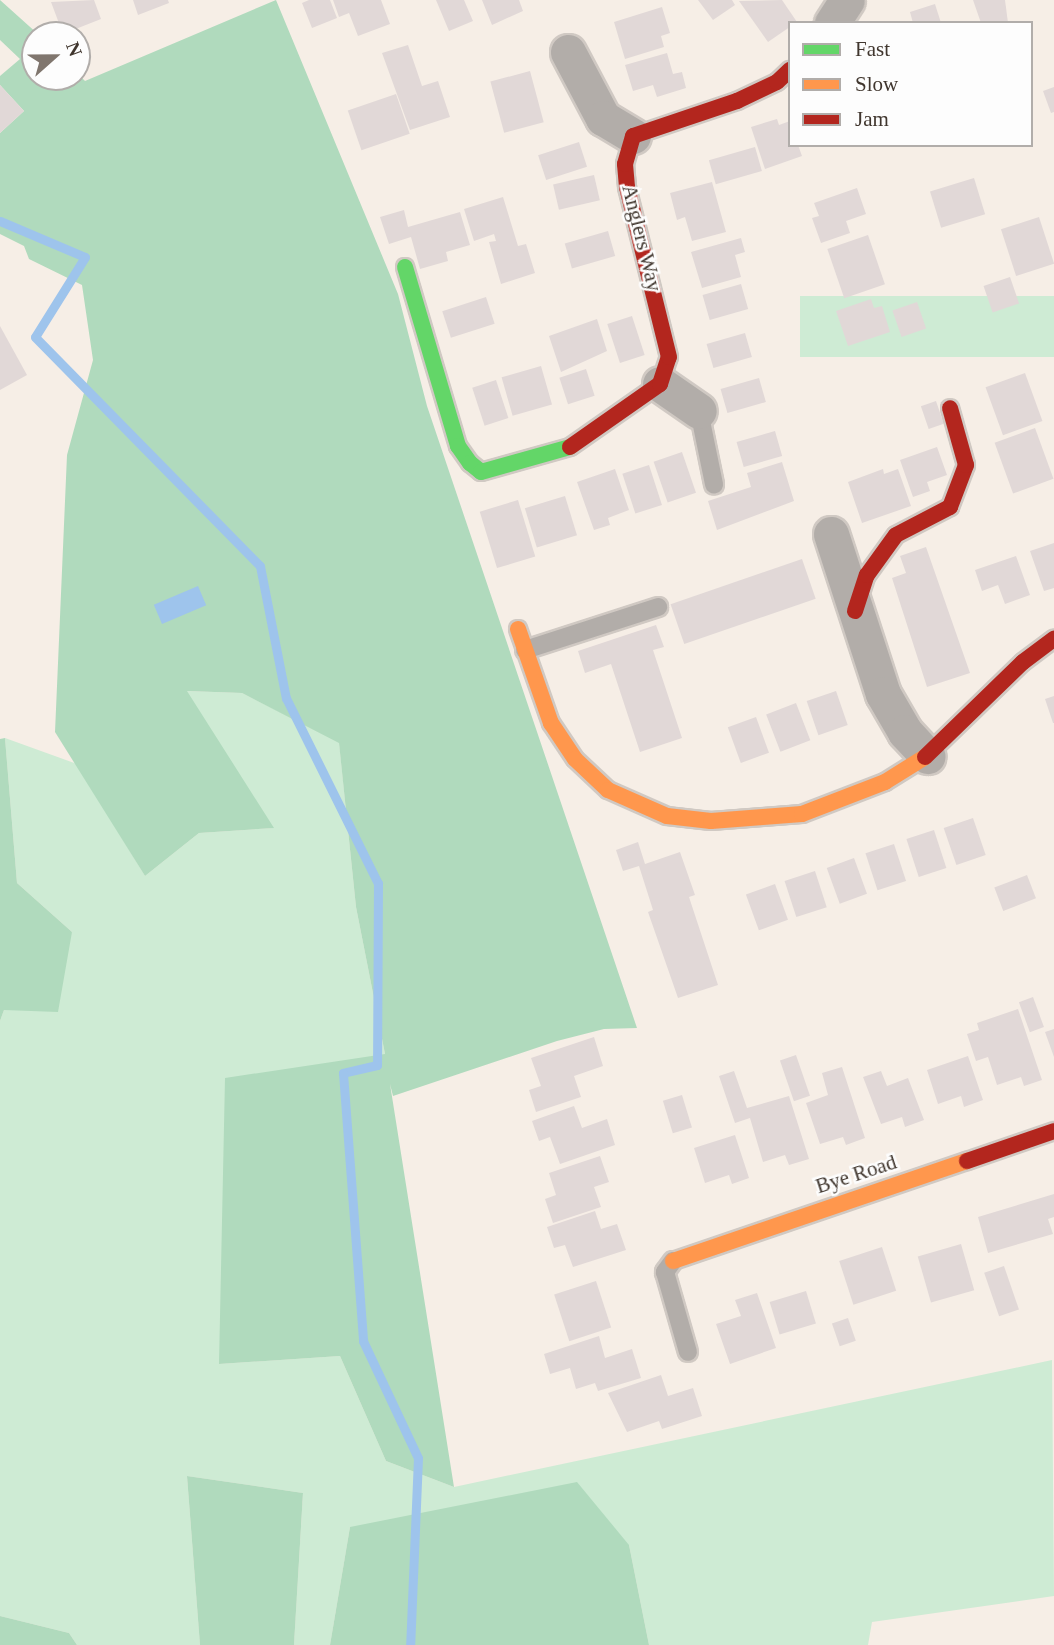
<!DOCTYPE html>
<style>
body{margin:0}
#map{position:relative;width:1054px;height:1645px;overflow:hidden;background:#f6eee6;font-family:Georgia,serif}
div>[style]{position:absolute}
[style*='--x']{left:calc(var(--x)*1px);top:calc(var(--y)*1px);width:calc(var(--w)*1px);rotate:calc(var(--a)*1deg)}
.green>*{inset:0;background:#ceebd4;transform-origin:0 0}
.forest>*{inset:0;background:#b0dabd}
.water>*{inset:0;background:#9ec4ec;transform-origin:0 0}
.stream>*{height:9px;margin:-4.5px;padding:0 4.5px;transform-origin:4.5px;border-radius:4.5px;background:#9ec4ec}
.building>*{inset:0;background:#e1d8d7;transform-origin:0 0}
.roads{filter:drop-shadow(2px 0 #d0c9c3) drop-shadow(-2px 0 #d0c9c3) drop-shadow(0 2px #d0c9c3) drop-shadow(0 -2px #d0c9c3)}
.lane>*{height:18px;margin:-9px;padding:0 9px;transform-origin:9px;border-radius:9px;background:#b2ada9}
.street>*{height:35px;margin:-17.5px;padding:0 17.5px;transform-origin:17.5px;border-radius:17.5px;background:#b2ada9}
.fast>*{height:16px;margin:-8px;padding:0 8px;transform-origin:8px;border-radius:8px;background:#63d668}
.slow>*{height:16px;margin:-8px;padding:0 8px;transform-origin:8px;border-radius:8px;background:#ff974d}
.jam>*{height:16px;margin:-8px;padding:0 8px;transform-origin:8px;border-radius:8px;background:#b3261e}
span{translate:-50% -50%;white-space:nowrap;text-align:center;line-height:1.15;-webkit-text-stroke:5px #fdfdfd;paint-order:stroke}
.street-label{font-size:21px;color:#40362e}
.legend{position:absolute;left:788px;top:21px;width:245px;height:126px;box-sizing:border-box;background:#fdfdfd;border:2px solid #b1adaa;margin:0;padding:9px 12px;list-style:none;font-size:21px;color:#40362e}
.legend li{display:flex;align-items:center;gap:14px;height:35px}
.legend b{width:35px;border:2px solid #b1adaa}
.north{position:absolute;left:21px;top:21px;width:70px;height:70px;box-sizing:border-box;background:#fdfdfd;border:2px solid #b1adaa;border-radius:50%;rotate:69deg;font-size:19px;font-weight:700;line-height:28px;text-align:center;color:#40362e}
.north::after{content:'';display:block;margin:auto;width:24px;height:32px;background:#80766e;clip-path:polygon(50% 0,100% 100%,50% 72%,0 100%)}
</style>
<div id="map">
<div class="green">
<div style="left:1054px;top:296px;width:61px;height:254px;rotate:90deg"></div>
<div style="clip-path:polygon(186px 691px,242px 693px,339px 742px,356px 907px,385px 1054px,219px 1364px,340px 1356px,386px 1461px,454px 1487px,1052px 1360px,1054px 1596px,872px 1622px,868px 1645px,649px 1645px,629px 1545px,350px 1527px,330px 1645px,294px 1645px,303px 1493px,187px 1476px,200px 1645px,77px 1645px,69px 1633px,0 1616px,0 1021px,4px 1010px,72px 932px,17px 883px,5px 738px,77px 764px,145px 876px,199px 833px,273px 828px)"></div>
</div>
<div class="forest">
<div style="clip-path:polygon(0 0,39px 35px,35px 35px,35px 77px,77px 77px,77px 73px,85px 81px,276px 0,398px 294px,427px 406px,637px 1028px,604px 1029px,557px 1041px,393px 1096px,390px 1084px,454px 1487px,386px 1461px,340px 1356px,219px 1364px,225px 1078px,385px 1054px,356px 907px,339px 743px,242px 693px,187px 691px,274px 828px,199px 833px,145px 876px,55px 732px,67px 455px,93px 360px,82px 285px,29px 259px,24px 246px,0 234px,0 133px,24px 111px,0 85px,0 76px,20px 59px,0 40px)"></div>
<div style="clip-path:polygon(5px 738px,17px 883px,72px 932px,58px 1012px,4px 1010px,0 1021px,0 739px)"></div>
<div style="clip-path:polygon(187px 1476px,303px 1493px,294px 1645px,200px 1645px)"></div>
<div style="clip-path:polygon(577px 1482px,629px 1545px,649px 1645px,330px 1645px,350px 1527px)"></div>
<div style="clip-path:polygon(0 1616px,69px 1633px,77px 1645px,0 1645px)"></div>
</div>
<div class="water">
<div style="left:198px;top:586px;width:21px;height:48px;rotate:67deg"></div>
</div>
<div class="stream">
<div style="--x:0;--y:221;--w:92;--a:23"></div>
<div style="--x:85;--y:257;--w:94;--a:122"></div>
<div style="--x:35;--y:337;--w:321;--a:45.5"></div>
<div style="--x:260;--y:566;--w:135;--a:78.9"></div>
<div style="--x:286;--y:698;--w:207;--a:63.6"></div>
<div style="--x:378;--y:883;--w:182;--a:90.3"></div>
<div style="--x:377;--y:1065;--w:35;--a:167"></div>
<div style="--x:343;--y:1073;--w:269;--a:85.7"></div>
<div style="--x:363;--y:1341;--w:129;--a:64.8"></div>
<div style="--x:418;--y:1458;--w:187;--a:92.4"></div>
</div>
<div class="building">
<div style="clip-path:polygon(94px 0,101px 19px,63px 34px,51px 2px)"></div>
<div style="clip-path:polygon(133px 0,168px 0,169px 3px,138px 15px)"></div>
<div style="clip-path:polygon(309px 0,330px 0,337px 18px,312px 28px,302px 3px)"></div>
<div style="clip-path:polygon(333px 0,381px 0,390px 24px,358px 36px,349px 13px,339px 17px)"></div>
<div style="clip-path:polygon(436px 0,464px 0,473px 21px,449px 31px)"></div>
<div style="clip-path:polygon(482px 0,519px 0,523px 11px,492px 25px)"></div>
<div style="clip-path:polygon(698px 0,732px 0,735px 5px,713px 20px)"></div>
<div style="clip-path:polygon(782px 0,797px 22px,768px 42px,739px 1px)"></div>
<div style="clip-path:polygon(973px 0,1005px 0,1008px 23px,981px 23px)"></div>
<div style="clip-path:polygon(935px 4px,941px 23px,913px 23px,910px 12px)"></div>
<div style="clip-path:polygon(662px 7px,670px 33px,661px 36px,664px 47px,625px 59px,614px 22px)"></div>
<div style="clip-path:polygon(408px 45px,422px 86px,438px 81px,450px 117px,410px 130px,382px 53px)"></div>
<div style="clip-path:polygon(667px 53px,673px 74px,682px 72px,686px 88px,657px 97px,653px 85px,633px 91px,625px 65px)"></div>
<div style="left:530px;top:71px;width:53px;height:41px;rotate:75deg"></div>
<div style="clip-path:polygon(0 85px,24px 111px,0 133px)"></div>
<div style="clip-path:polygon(1054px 87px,1054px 112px,1051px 113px,1043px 91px)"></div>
<div style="left:396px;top:94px;width:42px;height:51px;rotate:71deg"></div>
<div style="clip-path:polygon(777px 119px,779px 125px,790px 121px,790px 145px,798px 145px,802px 156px,765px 169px,751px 127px)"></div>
<div style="left:579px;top:142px;width:26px;height:43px;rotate:72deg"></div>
<div style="left:755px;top:147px;width:25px;height:48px;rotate:74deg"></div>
<div style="left:594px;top:175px;width:26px;height:42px;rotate:77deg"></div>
<div style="left:974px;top:178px;width:38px;height:46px;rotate:73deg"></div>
<div style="clip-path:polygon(712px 182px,726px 232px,692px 241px,685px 217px,677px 220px,670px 193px)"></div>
<div style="clip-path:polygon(857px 188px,866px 214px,846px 221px,850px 233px,821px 243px,812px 218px,819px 216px,814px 203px)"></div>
<div style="clip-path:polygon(503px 197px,518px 246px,526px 244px,535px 273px,501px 284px,489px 242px,496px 241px,494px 234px,474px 241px,464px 209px)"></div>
<div style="clip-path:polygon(404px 210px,408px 227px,460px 212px,470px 245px,446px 252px,448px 261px,420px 269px,411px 237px,389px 244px,380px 217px)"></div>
<div style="left:1039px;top:217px;width:49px;height:40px;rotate:72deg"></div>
<div style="left:608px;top:231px;width:26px;height:45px;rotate:74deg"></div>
<div style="left:868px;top:235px;width:52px;height:43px;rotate:71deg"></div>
<div style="clip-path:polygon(741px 238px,745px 252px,735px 255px,741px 277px,702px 288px,691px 252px)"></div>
<div style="left:1010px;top:277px;width:28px;height:28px;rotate:71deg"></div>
<div style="left:741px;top:284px;width:26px;height:40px;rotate:74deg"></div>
<div style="left:486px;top:297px;width:28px;height:46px;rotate:72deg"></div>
<div style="clip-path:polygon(871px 299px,874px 308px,882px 306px,890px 332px,848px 346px,836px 311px)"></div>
<div style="left:917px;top:302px;width:28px;height:26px;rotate:71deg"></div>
<div style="left:632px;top:316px;width:41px;height:26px;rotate:72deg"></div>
<div style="clip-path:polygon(597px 319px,607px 351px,561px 372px,549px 336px)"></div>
<div style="clip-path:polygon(0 326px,27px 375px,0 390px)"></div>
<div style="left:745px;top:333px;width:25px;height:40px;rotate:74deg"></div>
<div style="left:541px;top:366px;width:40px;height:41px;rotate:74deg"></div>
<div style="left:586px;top:369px;width:28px;height:28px;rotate:72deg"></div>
<div style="left:1025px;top:373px;width:51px;height:42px;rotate:70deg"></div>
<div style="left:759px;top:378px;width:25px;height:40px;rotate:74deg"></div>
<div style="left:496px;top:380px;width:40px;height:25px;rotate:72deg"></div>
<div style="left:936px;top:401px;width:24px;height:16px;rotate:71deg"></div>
<div style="left:1035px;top:428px;width:54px;height:43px;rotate:70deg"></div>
<div style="left:775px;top:431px;width:26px;height:40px;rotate:74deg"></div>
<div style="clip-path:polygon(937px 447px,947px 475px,927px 482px,930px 491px,913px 497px,900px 460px)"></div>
<div style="left:682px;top:452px;width:43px;height:30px;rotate:71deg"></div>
<div style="clip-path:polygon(782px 462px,794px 501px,717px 530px,708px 501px,751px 487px,747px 473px)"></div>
<div style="left:649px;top:465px;width:42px;height:28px;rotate:72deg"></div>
<div style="clip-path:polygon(615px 469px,629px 510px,608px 518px,610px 525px,594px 530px,577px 482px)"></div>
<div style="clip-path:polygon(883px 469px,884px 474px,898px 469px,911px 506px,862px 523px,848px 482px)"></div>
<div style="left:565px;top:496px;width:41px;height:42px;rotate:73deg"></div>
<div style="left:518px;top:500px;width:59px;height:40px;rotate:73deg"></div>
<div style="clip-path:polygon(1054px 543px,1054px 588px,1044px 591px,1030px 551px)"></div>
<div style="clip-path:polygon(926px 547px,970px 673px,927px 687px,892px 578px,906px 573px,900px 556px)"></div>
<div style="clip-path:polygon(1016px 556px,1030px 595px,1005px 604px,998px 585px,982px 591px,975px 570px)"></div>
<div style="left:802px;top:559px;width:42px;height:139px;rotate:71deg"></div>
<div style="clip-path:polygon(656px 625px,664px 647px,653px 650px,682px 738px,640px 752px,611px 664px,585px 673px,578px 651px)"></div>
<div style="left:836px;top:691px;width:36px;height:31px;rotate:71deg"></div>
<div style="clip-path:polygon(1054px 696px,1054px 723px,1053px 723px,1045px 699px)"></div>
<div style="left:796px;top:703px;width:40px;height:32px;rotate:69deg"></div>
<div style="left:756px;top:717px;width:38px;height:30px;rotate:70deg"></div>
<div style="left:973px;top:818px;width:39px;height:31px;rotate:71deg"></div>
<div style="left:934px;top:830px;width:40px;height:29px;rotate:72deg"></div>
<div style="clip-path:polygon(638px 842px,645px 864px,680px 852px,695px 895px,689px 897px,718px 985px,678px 998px,648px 912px,653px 910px,639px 866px,623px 871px,616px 850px)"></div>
<div style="left:894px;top:844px;width:39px;height:30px;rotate:72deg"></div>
<div style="left:854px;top:858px;width:38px;height:29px;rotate:70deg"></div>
<div style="left:815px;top:871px;width:38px;height:32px;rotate:72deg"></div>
<div style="left:1027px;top:875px;width:25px;height:35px;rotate:69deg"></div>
<div style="left:775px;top:884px;width:38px;height:31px;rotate:70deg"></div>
<div style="left:1033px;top:997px;width:32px;height:15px;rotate:70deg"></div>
<div style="clip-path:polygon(1018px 1009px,1042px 1080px,1024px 1086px,1021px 1077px,997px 1085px,988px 1057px,976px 1061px,967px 1034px,979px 1030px,977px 1023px)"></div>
<div style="clip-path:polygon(1054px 1029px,1054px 1057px,1045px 1032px)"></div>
<div style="clip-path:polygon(594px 1037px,603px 1066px,574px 1076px,581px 1097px,536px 1112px,529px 1090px,541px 1086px,531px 1058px)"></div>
<div style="left:796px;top:1055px;width:43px;height:17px;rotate:71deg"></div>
<div style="clip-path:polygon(968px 1056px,983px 1100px,964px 1107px,961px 1096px,938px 1104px,927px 1070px)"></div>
<div style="clip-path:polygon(842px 1067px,865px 1138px,846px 1145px,843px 1137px,820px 1144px,806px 1103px,828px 1095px,822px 1073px)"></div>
<div style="clip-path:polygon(734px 1071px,747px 1108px,789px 1096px,809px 1159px,789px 1165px,785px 1155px,763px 1162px,750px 1118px,735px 1123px,719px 1076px)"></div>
<div style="clip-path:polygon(881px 1071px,887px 1086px,908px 1078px,924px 1120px,905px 1127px,902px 1117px,881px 1124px,863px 1077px)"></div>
<div style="left:682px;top:1095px;width:34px;height:20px;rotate:73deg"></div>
<div style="clip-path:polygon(574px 1106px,582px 1128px,607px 1119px,615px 1145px,560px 1164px,550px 1137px,539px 1141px,532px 1121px)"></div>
<div style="clip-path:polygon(735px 1135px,749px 1178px,732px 1184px,729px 1175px,705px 1183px,694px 1148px)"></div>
<div style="clip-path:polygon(600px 1156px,609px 1182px,594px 1187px,601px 1207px,553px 1223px,545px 1199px,556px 1195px,549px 1173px)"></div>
<div style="clip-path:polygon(1054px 1194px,1054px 1217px,1048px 1219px,1053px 1234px,988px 1253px,978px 1217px)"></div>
<div style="clip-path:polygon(595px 1211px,601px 1229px,617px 1224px,626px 1250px,573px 1267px,565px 1245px,554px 1248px,547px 1227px)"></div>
<div style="left:961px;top:1244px;width:48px;height:45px;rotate:74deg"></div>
<div style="left:882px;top:1247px;width:46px;height:45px;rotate:72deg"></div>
<div style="left:1004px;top:1266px;width:46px;height:21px;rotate:71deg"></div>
<div style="left:596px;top:1281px;width:49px;height:44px;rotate:72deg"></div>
<div style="left:806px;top:1291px;width:34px;height:38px;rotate:73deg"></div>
<div style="clip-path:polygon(757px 1293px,776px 1348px,730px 1364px,716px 1324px,741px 1316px,735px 1300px)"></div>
<div style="left:848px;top:1318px;width:24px;height:17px;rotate:71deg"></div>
<div style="clip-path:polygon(599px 1336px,605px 1358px,632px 1349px,641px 1378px,598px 1391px,595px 1383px,576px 1389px,570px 1368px,550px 1374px,544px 1354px)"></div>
<div style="clip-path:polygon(661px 1375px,668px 1396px,693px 1388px,702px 1416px,662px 1429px,659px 1421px,627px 1432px,608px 1393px)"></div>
</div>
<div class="roads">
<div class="lane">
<div style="--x:699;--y:411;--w:75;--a:78.4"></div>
<div style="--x:525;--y:650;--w:140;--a:-17.9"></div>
<div style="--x:673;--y:1261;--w:14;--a:126"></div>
<div style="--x:665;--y:1272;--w:83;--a:74"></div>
</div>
<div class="street">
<div style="--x:832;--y:23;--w:27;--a:-57"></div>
<div style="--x:568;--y:52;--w:75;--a:62.1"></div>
<div style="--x:603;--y:118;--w:35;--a:31"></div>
<div style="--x:660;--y:384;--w:47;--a:34.7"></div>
<div style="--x:831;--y:534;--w:168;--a:72"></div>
<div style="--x:883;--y:694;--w:44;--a:59.9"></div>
<div style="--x:905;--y:732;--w:33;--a:47"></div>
</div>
<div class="fast">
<div style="--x:405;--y:267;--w:187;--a:73.5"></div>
<div style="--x:458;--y:446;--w:21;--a:55"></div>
<div style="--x:470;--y:463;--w:14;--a:39"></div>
<div style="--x:481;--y:472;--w:92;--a:-15.7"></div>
</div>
<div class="slow">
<div style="--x:518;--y:629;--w:100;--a:70.7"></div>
<div style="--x:551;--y:723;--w:43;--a:56.3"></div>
<div style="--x:575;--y:759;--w:45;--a:43.2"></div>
<div style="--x:608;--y:790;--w:64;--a:23.8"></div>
<div style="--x:667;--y:816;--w:44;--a:6.5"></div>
<div style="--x:711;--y:821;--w:91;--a:-4.4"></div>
<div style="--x:802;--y:814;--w:89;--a:-21.1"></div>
<div style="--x:885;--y:782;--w:47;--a:-32"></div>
<div style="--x:673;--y:1261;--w:311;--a:-18.8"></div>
</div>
<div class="jam">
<div style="--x:570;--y:447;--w:110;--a:-35"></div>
<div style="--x:660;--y:384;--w:28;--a:-72"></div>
<div style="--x:669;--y:357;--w:175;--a:-103.9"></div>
<div style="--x:627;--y:187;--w:23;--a:-95"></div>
<div style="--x:625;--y:164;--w:29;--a:-74"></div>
<div style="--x:633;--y:136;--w:110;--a:-18.6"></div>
<div style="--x:737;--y:101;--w:44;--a:-25.4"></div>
<div style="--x:777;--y:82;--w:18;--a:-43"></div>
<div style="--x:855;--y:611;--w:38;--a:-72"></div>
<div style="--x:867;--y:575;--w:49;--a:-54.1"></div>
<div style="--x:896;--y:535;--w:61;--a:-27.4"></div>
<div style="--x:950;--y:507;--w:45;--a:-69.1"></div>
<div style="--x:966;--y:465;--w:59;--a:-105.7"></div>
<div style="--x:925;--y:757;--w:136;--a:-44.1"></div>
<div style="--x:1023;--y:662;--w:39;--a:-37"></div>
<div style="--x:967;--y:1161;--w:92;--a:-19"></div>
</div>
</div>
<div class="street-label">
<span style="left:642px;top:238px;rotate:76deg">Anglers Way</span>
<span style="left:856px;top:1174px;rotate:-18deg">Bye Road</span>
</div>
<ul class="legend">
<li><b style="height:9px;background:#63d668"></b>Fast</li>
<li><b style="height:9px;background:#ff974d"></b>Slow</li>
<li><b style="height:9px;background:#b3261e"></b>Jam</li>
</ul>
<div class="north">N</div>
</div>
